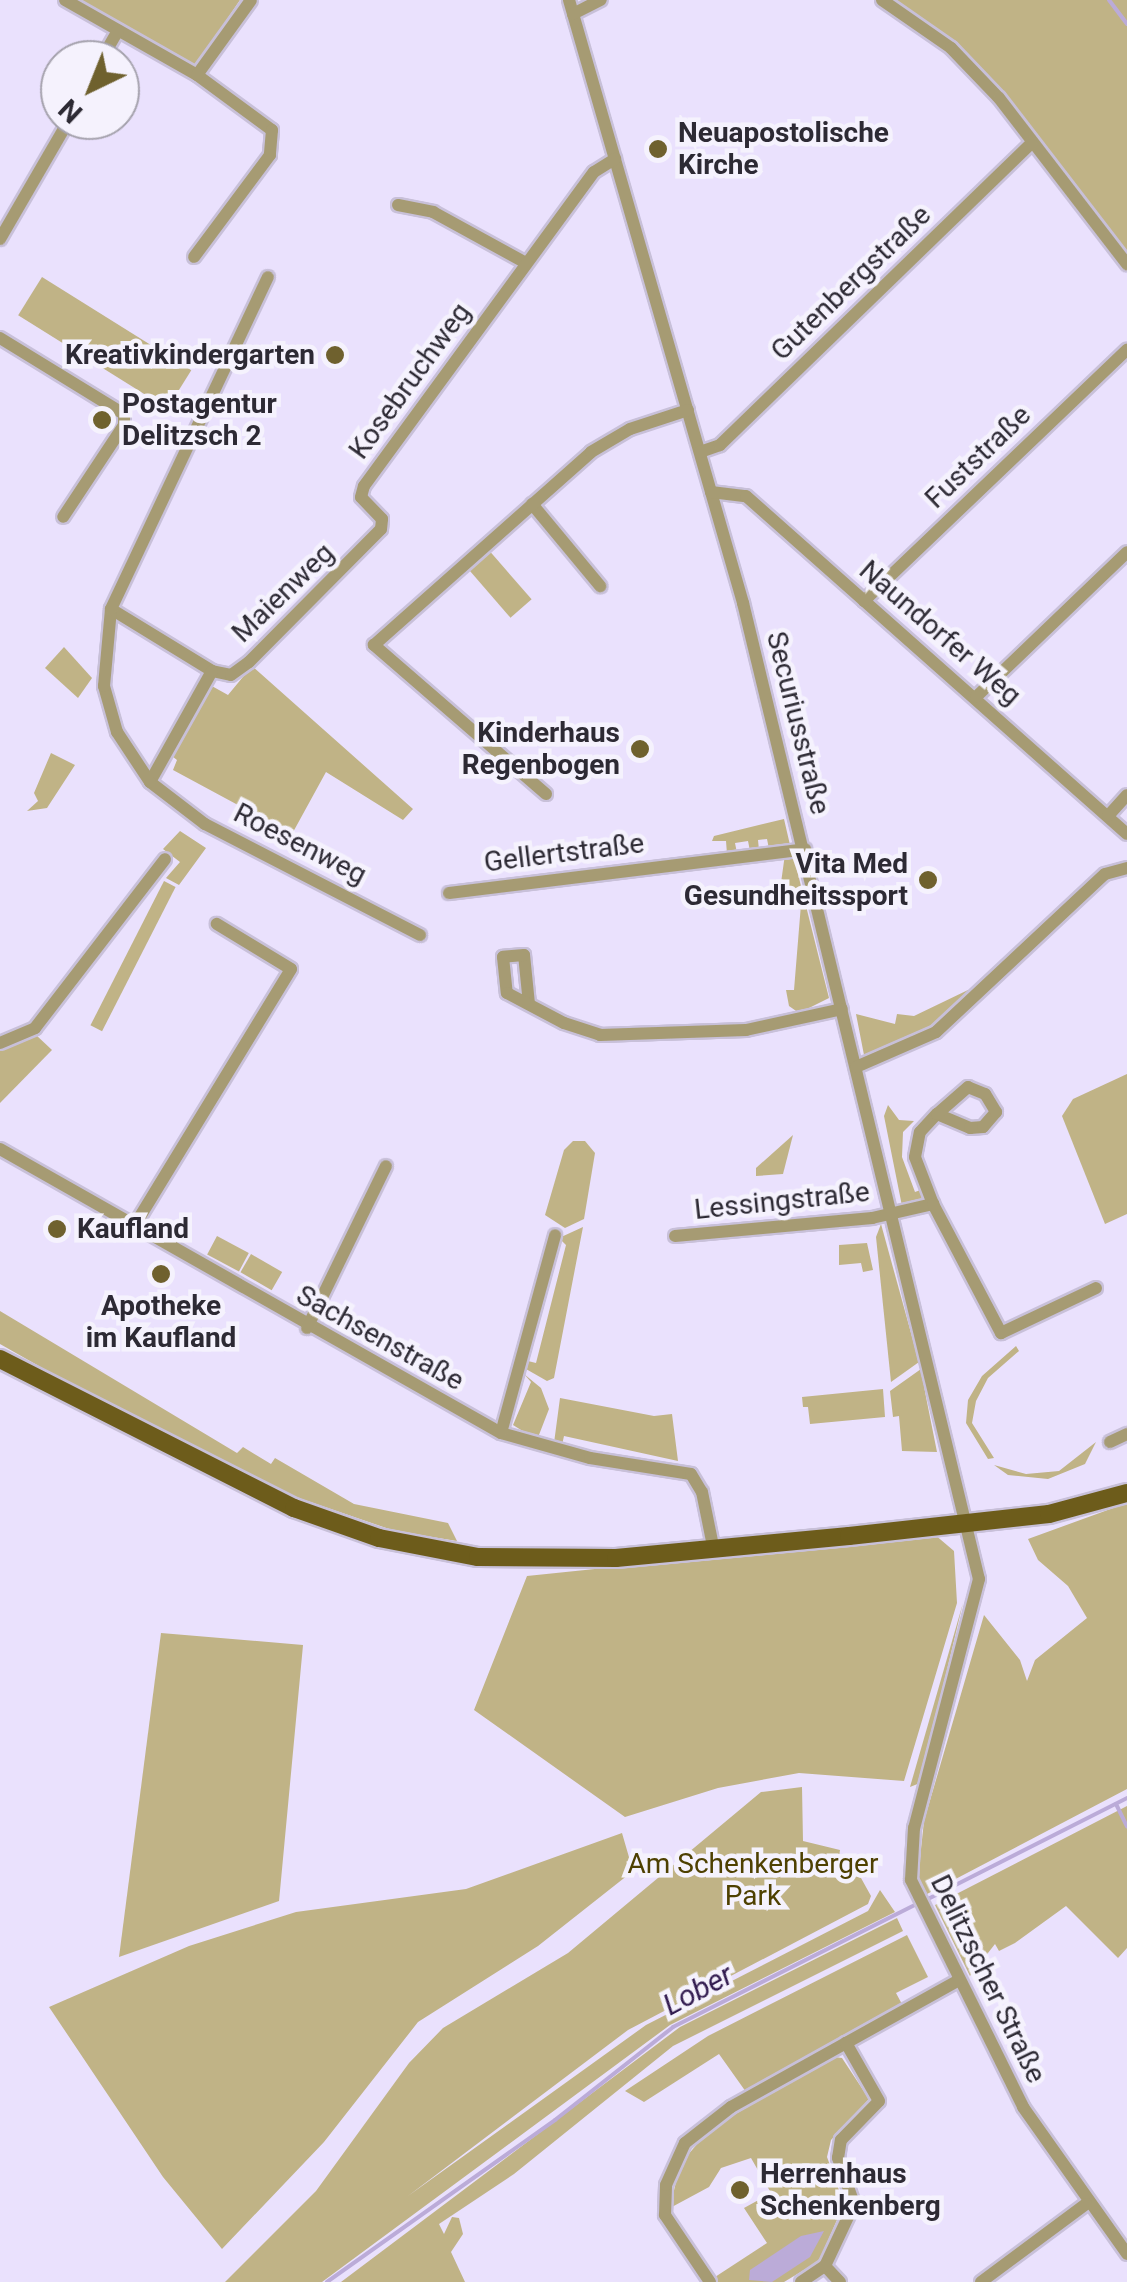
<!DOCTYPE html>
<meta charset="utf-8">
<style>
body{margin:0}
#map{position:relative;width:1127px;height:2282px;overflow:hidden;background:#eae1fd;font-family:Roboto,sans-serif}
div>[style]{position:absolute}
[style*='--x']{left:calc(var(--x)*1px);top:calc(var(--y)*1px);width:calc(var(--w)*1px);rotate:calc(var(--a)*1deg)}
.green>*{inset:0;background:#c0b386;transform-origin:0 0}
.water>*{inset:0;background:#bbabd8}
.stream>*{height:4px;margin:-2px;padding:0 2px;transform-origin:2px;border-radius:2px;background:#bbabd8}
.roads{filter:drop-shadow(2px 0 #c8c0d9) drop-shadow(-2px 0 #c8c0d9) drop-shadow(0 2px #c8c0d9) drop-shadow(0 -2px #c8c0d9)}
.minor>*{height:12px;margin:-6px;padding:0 6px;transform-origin:6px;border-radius:6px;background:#a69b73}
.major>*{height:18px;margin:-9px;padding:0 9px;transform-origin:9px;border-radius:9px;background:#6d5c1b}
.dots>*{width:28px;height:28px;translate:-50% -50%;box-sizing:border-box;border:5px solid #f5f2fd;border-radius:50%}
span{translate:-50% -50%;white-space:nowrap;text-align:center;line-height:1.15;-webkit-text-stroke:9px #f5f2fd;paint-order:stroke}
.poi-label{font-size:28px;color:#2d2a34;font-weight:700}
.left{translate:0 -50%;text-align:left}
.right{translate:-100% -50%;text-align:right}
.street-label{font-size:28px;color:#2d2a34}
.park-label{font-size:28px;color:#4e4001}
.water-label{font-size:30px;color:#321b50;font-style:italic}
.north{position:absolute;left:40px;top:40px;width:100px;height:100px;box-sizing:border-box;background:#f5f2fd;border:2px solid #a5a2ad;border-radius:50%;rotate:223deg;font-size:28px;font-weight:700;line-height:40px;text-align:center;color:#2d2a34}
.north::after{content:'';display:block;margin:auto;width:35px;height:45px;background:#6f612e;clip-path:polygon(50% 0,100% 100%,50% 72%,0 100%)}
</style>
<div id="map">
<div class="green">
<div style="clip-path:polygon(78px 0,240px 0,195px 67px)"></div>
<div style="clip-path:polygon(882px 0,1127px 0,1127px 264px,951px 48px)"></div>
<div style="left:42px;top:277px;width:176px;height:45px;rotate:32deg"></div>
<div style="left:487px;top:548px;width:68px;height:28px;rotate:49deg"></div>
<div style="clip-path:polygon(64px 647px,92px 678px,78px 698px,45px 668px)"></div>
<div style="clip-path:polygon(252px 666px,413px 809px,403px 820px,326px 772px,292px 834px,173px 770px,177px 760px,168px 753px,210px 685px,228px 695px)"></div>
<div style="clip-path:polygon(51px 753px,75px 765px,47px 808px,27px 811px,38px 801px,34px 793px)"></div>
<div style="clip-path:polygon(784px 819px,790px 845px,769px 849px,767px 839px,758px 840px,759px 850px,750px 851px,748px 841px,735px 843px,737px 853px,727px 854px,726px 841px,712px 841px,714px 836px)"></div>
<div style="clip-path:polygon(180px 831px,206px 848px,179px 885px,166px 878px,180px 862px,163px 849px)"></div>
<div style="clip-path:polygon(785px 854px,793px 854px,829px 998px,799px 1013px,789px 1006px,786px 990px,794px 990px,802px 892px,780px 890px)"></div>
<div style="left:164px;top:881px;width:13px;height:162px;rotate:27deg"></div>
<div style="clip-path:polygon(968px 990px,972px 994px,934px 1025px,864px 1055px,856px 1014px,895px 1024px,897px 1014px,914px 1016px)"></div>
<div style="clip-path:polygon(35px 1034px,52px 1050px,0 1103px,0 1050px)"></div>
<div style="clip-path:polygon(1127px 1074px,1127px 1214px,1105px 1224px,1062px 1116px,1073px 1099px)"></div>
<div style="clip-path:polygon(888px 1105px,899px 1120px,914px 1121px,903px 1132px,902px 1157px,915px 1192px,923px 1189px,921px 1202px,902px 1206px,884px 1116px)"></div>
<div style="clip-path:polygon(793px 1135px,783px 1174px,756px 1176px,756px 1168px)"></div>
<div style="clip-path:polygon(573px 1141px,585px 1141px,595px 1153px,584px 1219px,565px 1228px,545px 1215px,564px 1150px)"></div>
<div style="clip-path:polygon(881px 1224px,919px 1362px,891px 1382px,876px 1237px)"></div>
<div style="clip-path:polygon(583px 1227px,554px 1378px,547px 1381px,526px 1369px,528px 1361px,536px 1363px,566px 1245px,559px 1238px)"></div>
<div style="left:217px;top:1236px;width:36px;height:21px;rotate:28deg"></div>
<div style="clip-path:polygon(867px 1243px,873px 1270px,863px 1272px,861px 1263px,839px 1265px,839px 1245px)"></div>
<div style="left:251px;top:1254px;width:36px;height:21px;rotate:30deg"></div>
<div style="clip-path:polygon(0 1311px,237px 1453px,243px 1447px,271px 1464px,275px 1458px,354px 1504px,448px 1523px,457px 1541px,395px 1531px,287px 1494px,127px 1416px,0 1344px)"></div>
<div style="clip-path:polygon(1016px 1346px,1019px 1351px,988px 1378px,976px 1401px,972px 1423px,994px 1458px,988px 1459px,966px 1423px,968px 1400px,982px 1376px)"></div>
<div style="clip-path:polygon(921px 1369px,926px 1397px,937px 1452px,902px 1451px,899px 1416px,893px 1417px,890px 1391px)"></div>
<div style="clip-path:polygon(524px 1374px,541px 1388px,549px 1409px,537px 1440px,513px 1425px,531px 1382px)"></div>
<div style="clip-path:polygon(883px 1389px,885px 1417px,810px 1424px,808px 1407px,803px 1407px,802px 1397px)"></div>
<div style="clip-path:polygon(560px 1398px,654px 1416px,672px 1414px,678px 1461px,564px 1436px,562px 1445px,554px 1443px)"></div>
<div style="clip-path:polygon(1096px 1442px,1085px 1464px,1048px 1479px,1008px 1475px,994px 1465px,1026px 1474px,1059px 1471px)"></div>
<div style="clip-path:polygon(1127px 1503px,1127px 1789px,927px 1894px,918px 1877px,924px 1821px,984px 1615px,1020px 1660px,1027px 1681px,1035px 1660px,1087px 1618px,1068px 1586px,1038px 1560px,1028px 1539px)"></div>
<div style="clip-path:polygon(934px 1534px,954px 1551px,957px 1603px,904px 1781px,799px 1773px,718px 1788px,625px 1817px,474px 1710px,527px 1576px)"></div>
<div style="clip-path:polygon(963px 1603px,920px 1783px,910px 1787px)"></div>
<div style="clip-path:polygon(161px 1633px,303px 1645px,279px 1901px,119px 1957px)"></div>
<div style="clip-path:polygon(802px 1787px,803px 1841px,840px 1850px,837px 1871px,861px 1878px,871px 1896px,868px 1904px,628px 2030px,408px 2196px,646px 2025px,868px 1911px,880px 1890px,895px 1912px,670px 2025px,322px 2282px,225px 2282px,316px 2191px,409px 2063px,443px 2028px,568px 1953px,761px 1792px)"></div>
<div style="clip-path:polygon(1127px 1806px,1127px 1948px,1118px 1958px,1066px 1906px,1015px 1943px,999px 1951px,995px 1944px,970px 1976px,935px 1905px)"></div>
<div style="clip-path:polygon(622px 1833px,633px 1871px,538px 1946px,418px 2022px,324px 2142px,222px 2249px,163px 2177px,49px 2007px,189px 1946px,296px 1912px,466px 1889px)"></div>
<div style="clip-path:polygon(897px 1918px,903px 1931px,673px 2046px,514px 2174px,439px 2224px,444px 2234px,452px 2217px,459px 2218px,463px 2234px,451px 2252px,465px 2282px,341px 2282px,680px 2027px)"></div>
<div style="clip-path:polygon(907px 1935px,928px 1977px,896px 1993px,903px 2006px,746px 2092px,719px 2054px,644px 2102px,625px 2091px,708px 2036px)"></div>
<div style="clip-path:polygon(834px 2057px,842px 2058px,869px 2099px,831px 2140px,827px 2157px,844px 2204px,819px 2261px,784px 2282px,718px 2282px,715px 2277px,767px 2243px,744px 2208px,771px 2193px,751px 2158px,721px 2168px,709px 2187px,670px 2208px,680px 2164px,711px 2128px)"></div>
</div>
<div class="water">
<div style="clip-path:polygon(824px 2231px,810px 2257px,772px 2282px,749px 2280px,750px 2270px,801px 2236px)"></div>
</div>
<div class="stream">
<div style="--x:1109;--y:0;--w:30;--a:53"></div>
<div style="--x:1116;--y:1804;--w:25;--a:64"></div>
<div style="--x:926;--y:1900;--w:225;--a:-26.9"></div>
<div style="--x:327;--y:2282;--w:280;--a:-35.4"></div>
<div style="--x:555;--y:2120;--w:150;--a:-38.2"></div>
<div style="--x:673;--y:2027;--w:273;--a:-26.8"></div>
</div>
<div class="roads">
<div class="minor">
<div style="--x:65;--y:0;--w:152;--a:29.6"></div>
<div style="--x:197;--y:75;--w:93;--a:36.3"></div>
<div style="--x:272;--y:130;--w:25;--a:95"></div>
<div style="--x:270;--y:155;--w:127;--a:126.7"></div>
<div style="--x:569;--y:0;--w:628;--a:73.9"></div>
<div style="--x:743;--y:603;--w:1004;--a:76.41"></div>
<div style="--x:979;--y:1579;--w:257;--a:104.6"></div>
<div style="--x:914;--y:1828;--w:52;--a:93.3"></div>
<div style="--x:911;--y:1880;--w:253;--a:63.7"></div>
<div style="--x:1023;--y:2107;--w:180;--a:54.7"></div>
<div style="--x:882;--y:0;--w:84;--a:34.8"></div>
<div style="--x:951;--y:48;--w:69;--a:46.2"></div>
<div style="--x:999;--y:98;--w:210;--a:52.4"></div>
<div style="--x:573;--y:14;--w:31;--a:-27"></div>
<div style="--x:101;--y:60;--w:34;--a:-60"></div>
<div style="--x:197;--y:75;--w:92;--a:-54.2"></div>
<div style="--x:398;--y:205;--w:36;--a:11"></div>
<div style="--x:433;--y:212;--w:106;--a:28.7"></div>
<div style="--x:0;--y:239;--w:138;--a:-59.9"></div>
<div style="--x:0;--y:338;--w:145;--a:31.5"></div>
<div style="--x:124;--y:414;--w:11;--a:90"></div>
<div style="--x:124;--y:425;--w:110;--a:123.5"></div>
<div style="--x:700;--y:452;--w:21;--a:-19"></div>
<div style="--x:720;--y:445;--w:434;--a:-44.1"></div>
<div style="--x:711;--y:492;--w:35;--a:7"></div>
<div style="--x:746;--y:496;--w:509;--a:41.58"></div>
<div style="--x:532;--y:504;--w:107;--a:50.3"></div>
<div style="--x:864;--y:601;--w:364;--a:-43.7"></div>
<div style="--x:111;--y:609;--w:119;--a:31.5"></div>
<div style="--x:212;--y:671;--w:19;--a:12"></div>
<div style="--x:231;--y:675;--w:22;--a:-36"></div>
<div style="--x:249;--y:662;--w:187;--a:-45.2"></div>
<div style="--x:381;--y:529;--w:10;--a:-84"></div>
<div style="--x:382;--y:519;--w:30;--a:-134"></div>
<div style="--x:361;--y:497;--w:11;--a:-75"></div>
<div style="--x:364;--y:486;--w:389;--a:-53.8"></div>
<div style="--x:594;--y:172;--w:25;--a:-32"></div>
<div style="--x:212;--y:671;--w:127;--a:119.2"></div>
<div style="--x:150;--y:782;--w:69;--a:37.4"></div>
<div style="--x:205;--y:824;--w:242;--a:27.3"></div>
<div style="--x:976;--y:697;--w:209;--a:-43.8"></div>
<div style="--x:150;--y:782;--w:60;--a:-123.4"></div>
<div style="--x:117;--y:732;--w:48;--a:-105.8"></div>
<div style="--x:104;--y:686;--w:77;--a:-84.8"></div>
<div style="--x:111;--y:609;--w:367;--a:-64.7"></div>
<div style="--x:546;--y:794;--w:228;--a:-139.1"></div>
<div style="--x:374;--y:645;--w:290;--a:-41.6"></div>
<div style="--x:591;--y:452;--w:45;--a:-30.5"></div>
<div style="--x:630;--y:429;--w:61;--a:-18.1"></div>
<div style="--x:1108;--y:816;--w:28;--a:-48"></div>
<div style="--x:449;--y:893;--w:359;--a:-7"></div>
<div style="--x:529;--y:1004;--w:49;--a:-95.8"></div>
<div style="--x:524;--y:955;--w:21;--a:175"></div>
<div style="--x:503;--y:957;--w:36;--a:84"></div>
<div style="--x:507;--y:993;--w:64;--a:27.8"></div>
<div style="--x:564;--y:1023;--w:38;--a:18"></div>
<div style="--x:600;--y:1035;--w:146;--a:-2"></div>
<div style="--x:746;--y:1030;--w:98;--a:-12.3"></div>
<div style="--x:0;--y:1043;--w:38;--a:-23"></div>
<div style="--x:35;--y:1028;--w:213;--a:-52.4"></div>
<div style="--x:856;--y:1067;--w:87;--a:-23.6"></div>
<div style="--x:936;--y:1032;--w:231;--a:-43.1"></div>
<div style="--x:1105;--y:874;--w:23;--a:-15"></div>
<div style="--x:0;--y:1149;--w:576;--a:29.55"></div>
<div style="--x:501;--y:1433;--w:92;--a:15.7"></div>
<div style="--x:590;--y:1458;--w:102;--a:9"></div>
<div style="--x:691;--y:1474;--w:21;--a:59"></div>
<div style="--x:702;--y:1492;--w:55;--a:78.5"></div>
<div style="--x:933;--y:1204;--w:50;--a:-111"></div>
<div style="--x:915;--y:1157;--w:25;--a:-79"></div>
<div style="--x:920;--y:1132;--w:25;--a:-47"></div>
<div style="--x:937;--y:1114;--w:36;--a:23"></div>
<div style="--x:970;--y:1128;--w:13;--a:-4"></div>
<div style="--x:983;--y:1127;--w:20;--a:-49"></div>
<div style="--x:996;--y:1112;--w:21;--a:-121"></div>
<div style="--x:985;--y:1094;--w:18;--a:-158"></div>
<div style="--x:968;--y:1087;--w:41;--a:138.9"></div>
<div style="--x:133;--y:1228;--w:303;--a:-58.6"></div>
<div style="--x:291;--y:969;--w:87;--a:-148.7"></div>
<div style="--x:675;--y:1236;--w:198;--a:-5.2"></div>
<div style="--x:872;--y:1218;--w:63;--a:-12.9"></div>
<div style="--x:933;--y:1204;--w:146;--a:62.2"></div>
<div style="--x:1001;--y:1333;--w:105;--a:-25.3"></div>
<div style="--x:307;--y:1328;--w:180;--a:-64"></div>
<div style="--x:501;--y:1433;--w:205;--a:-74.7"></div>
<div style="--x:1110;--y:1442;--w:19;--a:-25"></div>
<div style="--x:825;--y:2266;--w:22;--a:47"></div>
<div style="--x:710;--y:2282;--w:81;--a:-123.9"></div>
<div style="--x:665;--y:2215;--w:30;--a:-88"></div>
<div style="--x:666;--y:2185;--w:46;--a:-65.7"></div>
<div style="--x:685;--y:2143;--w:58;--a:-38"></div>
<div style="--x:731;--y:2107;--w:259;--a:-29.1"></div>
<div style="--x:801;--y:2282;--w:29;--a:-34"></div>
<div style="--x:825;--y:2266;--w:68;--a:-64.9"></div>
<div style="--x:854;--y:2204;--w:49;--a:-109.2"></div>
<div style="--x:838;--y:2158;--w:18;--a:-81"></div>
<div style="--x:841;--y:2140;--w:54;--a:-45.7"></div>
<div style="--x:879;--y:2101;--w:67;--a:-119.6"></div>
<div style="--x:981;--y:2282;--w:131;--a:-36.6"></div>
</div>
<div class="major">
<div style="--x:0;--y:1359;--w:330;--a:26.9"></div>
<div style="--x:294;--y:1508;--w:90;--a:19.4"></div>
<div style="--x:379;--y:1538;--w:101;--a:10.9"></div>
<div style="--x:478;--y:1557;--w:138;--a:0.4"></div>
<div style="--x:616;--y:1558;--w:234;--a:-5.4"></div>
<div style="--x:849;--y:1536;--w:201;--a:-6.3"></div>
<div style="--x:1049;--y:1514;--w:81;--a:-15.1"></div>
</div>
</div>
<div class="dots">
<div style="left:658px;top:149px;background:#6f612e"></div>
<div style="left:335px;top:355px;background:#6f612e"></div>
<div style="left:102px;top:420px;background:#6f612e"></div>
<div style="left:640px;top:749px;background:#6f612e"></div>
<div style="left:928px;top:880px;background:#6f612e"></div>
<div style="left:57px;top:1229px;background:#6f612e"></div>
<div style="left:161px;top:1274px;background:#6f612e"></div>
<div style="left:740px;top:2190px;background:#6f612e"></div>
</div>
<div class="poi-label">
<span class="left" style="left:678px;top:149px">Neuapostolische<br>Kirche</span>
<span class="right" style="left:315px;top:355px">Kreativkindergarten</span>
<span class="left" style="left:122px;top:420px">Postagentur<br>Delitzsch 2</span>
<span class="right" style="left:620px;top:749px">Kinderhaus<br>Regenbogen</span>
<span class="right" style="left:908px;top:880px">Vita Med<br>Gesundheitssport</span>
<span class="left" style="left:77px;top:1229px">Kaufland</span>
<span style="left:161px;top:1322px">Apotheke<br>im Kaufland</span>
<span class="left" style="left:760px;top:2190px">Herrenhaus<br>Schenkenberg</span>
</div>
<div class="street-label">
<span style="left:851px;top:283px;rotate:-44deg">Gutenbergstraße</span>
<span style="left:410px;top:381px;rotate:-54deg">Kosebruchweg</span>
<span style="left:978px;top:457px;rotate:-44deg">Fuststraße</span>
<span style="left:283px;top:593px;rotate:-44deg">Maienweg</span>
<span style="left:940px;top:633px;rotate:41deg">Naundorfer Weg</span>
<span style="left:798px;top:723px;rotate:76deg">Securiusstraße</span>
<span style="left:300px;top:844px;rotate:27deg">Roesenweg</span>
<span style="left:564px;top:853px;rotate:-7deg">Gellertstraße</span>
<span style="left:782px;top:1201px;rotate:-6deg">Lessingstraße</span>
<span style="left:380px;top:1338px;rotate:29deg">Sachsenstraße</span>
<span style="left:988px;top:1979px;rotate:64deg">Delitzscher Straße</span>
</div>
<div class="park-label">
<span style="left:753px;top:1880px">Am Schenkenberger<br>Park</span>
</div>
<div class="water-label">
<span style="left:698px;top:1990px;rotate:-28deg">Lober</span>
</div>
<div class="north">N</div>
</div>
